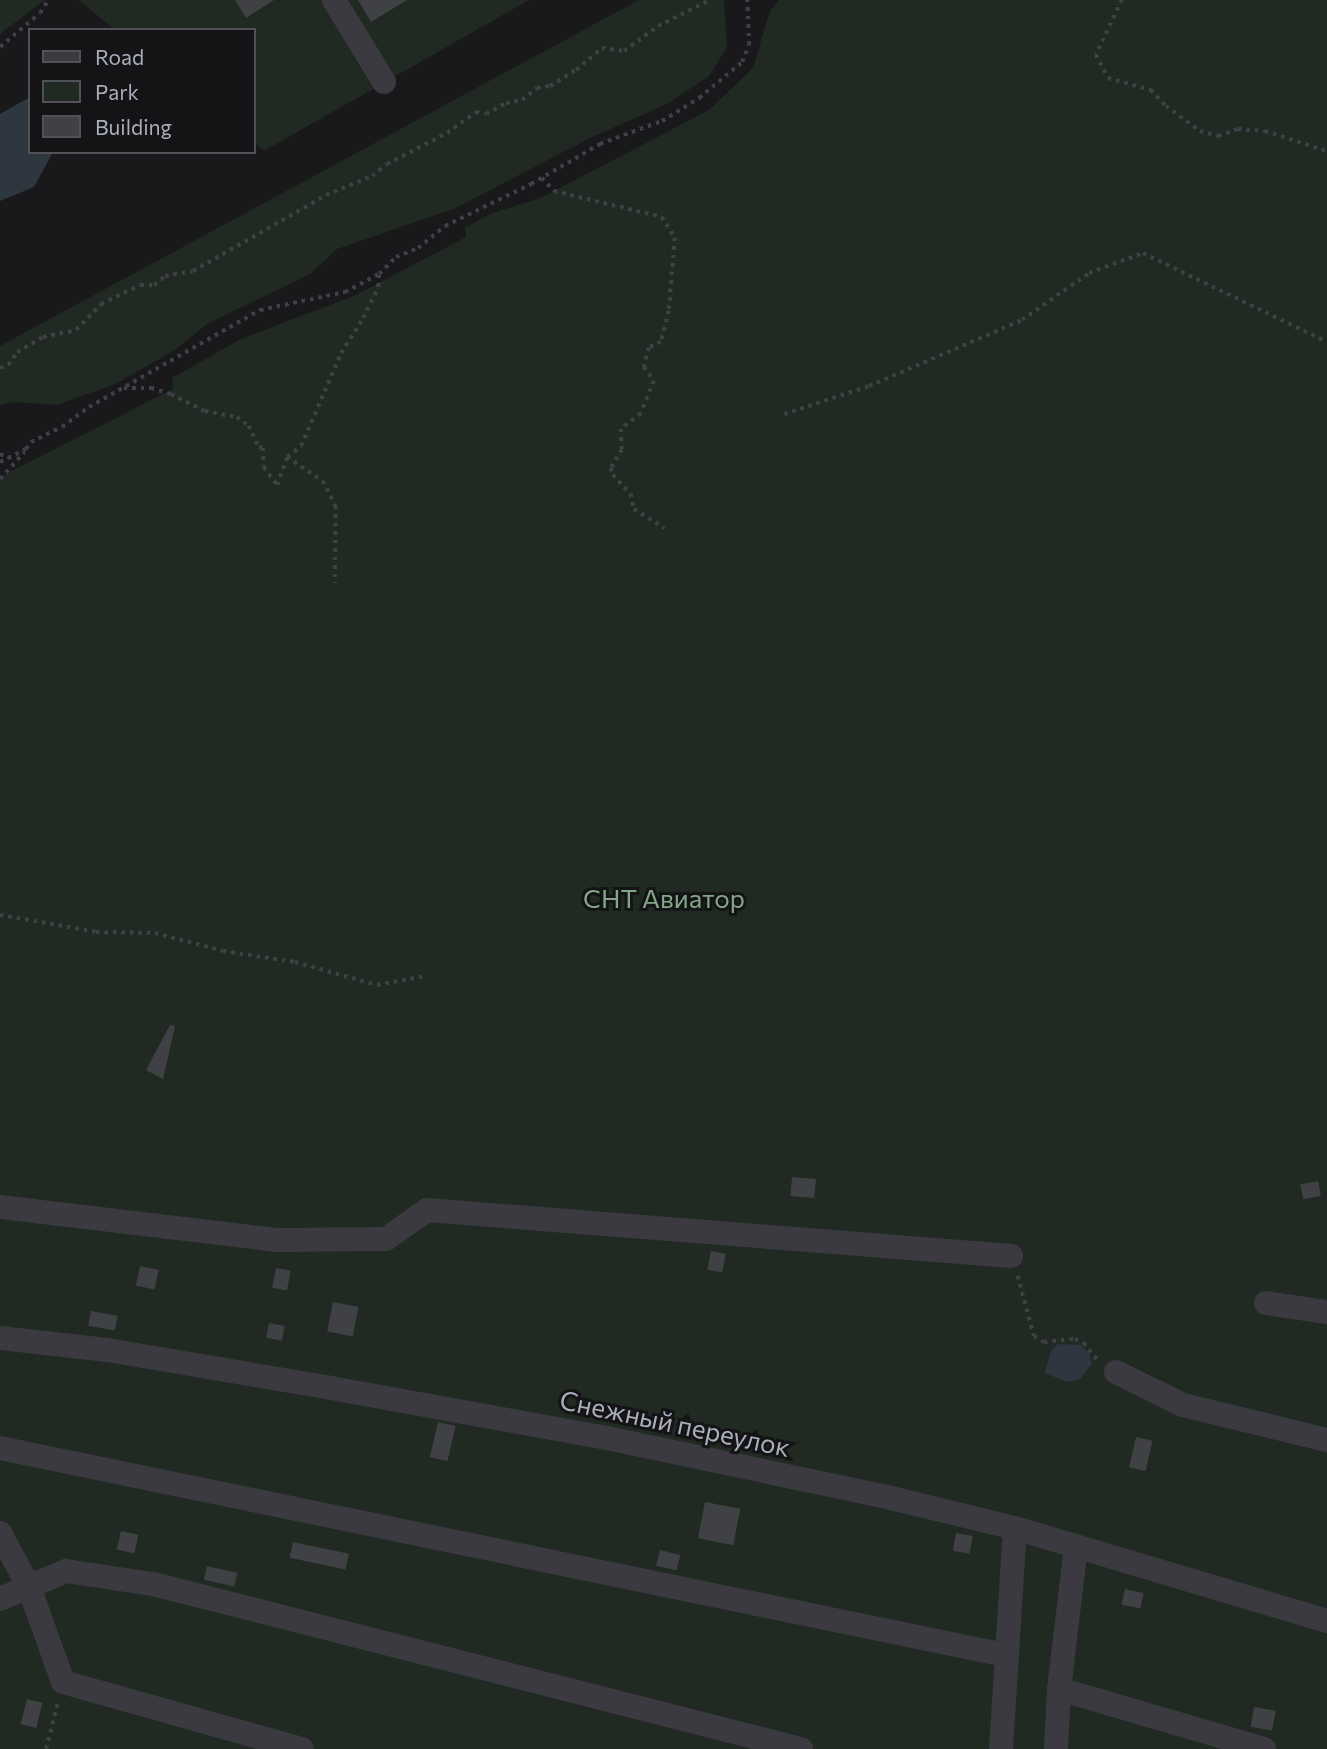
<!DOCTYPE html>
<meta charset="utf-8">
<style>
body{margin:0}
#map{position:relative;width:1327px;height:1749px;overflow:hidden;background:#19191b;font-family:Commissioner,sans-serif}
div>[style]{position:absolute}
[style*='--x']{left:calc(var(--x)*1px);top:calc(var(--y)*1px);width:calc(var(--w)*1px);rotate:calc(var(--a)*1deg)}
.green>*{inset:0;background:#202a22}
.water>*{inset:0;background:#2e3640}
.building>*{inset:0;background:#404145;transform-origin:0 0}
.path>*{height:3.5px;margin-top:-1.75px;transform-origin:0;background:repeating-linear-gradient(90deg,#404147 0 3.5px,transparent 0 8.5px)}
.minor>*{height:24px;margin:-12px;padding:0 12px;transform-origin:12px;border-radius:12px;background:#3a3a40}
span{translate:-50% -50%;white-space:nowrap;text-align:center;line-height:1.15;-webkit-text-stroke:6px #141416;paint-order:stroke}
.park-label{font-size:26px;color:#82a687}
.street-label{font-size:26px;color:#abaebb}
.legend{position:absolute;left:28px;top:28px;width:228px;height:126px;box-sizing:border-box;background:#141416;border:2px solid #505258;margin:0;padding:9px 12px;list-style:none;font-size:21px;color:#abaebb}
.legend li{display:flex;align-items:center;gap:14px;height:35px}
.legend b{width:35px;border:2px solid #505258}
</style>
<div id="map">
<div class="green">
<div style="clip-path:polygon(0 0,45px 0,0 34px)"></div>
<div style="clip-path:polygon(79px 0,529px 0,264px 151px,254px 142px,254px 30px,115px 30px)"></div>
<div style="clip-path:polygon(639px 0,724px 0,727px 47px,709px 76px,667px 104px,592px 137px,456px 208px,337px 249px,310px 274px,207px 324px,175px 350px,115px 384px,57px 405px,14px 402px,0 405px,0 346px)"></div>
<div style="clip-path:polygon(779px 0,1327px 0,1327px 1749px,0 1749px,0 477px,173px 389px,172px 378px,241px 339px,356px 295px,466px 237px,465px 228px,490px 214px,543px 197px,709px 110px,753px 68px,770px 11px)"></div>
</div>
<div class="water">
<div style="clip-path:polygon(30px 97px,30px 152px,53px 152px,34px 187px,0 201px,0 114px)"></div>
<div style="clip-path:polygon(1058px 1344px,1081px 1345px,1089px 1353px,1092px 1364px,1080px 1379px,1067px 1382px,1045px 1373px,1051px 1351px)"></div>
</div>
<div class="building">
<div style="clip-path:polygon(235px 0,274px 0,246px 18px)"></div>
<div style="clip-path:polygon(358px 0,407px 0,371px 22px)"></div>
<div style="clip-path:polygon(170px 1025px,175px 1026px,163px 1079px,146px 1070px)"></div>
<div style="left:792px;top:1177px;width:24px;height:19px;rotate:5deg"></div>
<div style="left:1318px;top:1181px;width:15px;height:18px;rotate:79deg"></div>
<div style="left:711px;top:1251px;width:15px;height:19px;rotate:11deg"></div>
<div style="left:140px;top:1266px;width:19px;height:20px;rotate:12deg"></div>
<div style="left:276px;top:1268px;width:15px;height:20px;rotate:11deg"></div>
<div style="left:333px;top:1302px;width:26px;height:30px;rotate:11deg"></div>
<div style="left:91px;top:1311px;width:27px;height:15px;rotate:10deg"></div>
<div style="left:269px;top:1323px;width:16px;height:15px;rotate:11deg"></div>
<div style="left:438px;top:1422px;width:18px;height:36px;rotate:13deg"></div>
<div style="left:1136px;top:1437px;width:17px;height:31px;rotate:13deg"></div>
<div style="left:705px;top:1502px;width:36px;height:37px;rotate:11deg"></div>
<div style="left:121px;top:1531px;width:18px;height:19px;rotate:13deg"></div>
<div style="left:956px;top:1533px;width:17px;height:18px;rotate:10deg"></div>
<div style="left:293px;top:1542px;width:57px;height:16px;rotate:12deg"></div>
<div style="left:660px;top:1550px;width:21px;height:16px;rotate:14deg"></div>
<div style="left:207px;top:1566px;width:31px;height:14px;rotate:13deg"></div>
<div style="left:1125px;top:1589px;width:19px;height:16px;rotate:12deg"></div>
<div style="left:27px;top:1699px;width:16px;height:26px;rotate:14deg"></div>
<div style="left:1254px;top:1707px;width:22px;height:20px;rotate:10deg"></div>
</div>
<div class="path">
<div style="--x:1122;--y:0;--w:61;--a:115.3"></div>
<div style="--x:1096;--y:55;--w:26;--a:62"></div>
<div style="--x:1108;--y:78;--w:45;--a:15.6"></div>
<div style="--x:1151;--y:90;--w:22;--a:47"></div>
<div style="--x:1166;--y:106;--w:42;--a:36.3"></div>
<div style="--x:1200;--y:131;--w:19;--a:16"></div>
<div style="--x:1218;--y:136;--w:21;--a:-19"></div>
<div style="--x:1238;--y:129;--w:27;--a:4"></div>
<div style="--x:1265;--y:131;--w:65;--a:17.9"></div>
<div style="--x:0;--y:47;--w:52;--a:-40.4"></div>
<div style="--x:40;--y:13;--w:15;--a:-58"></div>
<div style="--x:542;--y:178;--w:18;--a:47"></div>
<div style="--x:554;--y:191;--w:111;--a:13.5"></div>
<div style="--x:662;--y:217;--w:25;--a:58"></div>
<div style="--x:675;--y:238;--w:73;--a:94.7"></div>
<div style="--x:669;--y:311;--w:32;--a:104"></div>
<div style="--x:661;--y:342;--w:13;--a:153"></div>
<div style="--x:649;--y:348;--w:20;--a:105"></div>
<div style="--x:644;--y:367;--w:17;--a:54"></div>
<div style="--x:654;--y:381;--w:35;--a:112"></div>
<div style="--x:641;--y:414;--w:25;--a:143"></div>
<div style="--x:621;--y:429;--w:21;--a:87"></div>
<div style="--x:622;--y:450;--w:21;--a:121"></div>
<div style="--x:611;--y:468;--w:7;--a:74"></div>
<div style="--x:613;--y:475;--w:26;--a:47"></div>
<div style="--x:631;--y:494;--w:15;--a:79"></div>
<div style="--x:634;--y:509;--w:36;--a:32"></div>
<div style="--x:0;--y:368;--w:9;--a:-21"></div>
<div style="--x:8;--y:365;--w:16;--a:-55"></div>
<div style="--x:17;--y:352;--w:30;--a:-30"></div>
<div style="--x:43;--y:337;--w:34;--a:-12"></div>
<div style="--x:76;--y:330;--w:36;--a:-46"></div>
<div style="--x:101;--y:304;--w:43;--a:-26"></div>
<div style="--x:140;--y:285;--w:14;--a:0"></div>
<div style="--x:154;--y:285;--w:14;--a:-39"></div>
<div style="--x:165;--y:276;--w:28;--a:-10"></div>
<div style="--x:193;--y:271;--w:153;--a:-29.7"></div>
<div style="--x:326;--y:195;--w:50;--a:-22.4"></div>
<div style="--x:372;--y:176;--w:19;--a:-39"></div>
<div style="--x:387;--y:164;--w:68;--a:-27.3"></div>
<div style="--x:447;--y:133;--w:36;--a:-36"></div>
<div style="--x:476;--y:112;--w:10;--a:11"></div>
<div style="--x:486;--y:114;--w:23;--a:-29"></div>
<div style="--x:506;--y:103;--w:16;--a:-11"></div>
<div style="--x:522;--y:100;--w:19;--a:-39"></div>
<div style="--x:537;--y:88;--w:13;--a:-9"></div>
<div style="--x:550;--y:86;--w:31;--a:-32"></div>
<div style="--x:576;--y:70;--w:34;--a:-40"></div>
<div style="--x:602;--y:48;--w:22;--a:8"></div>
<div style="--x:624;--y:51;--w:42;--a:-36.3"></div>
<div style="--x:658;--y:26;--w:58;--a:-26.6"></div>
<div style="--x:124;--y:388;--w:27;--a:0"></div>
<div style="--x:151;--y:388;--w:21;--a:17"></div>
<div style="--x:171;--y:394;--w:38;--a:27"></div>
<div style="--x:205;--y:411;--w:33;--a:11"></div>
<div style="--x:237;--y:417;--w:15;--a:37"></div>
<div style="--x:249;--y:426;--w:23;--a:65"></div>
<div style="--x:259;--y:447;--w:4;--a:14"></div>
<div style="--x:263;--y:448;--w:19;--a:87"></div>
<div style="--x:264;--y:467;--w:22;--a:54"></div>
<div style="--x:277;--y:485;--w:30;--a:-70"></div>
<div style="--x:287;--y:457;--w:18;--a:-38"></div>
<div style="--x:301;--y:446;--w:101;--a:-66.7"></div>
<div style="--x:341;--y:353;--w:41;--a:-57.8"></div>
<div style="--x:363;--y:318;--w:34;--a:-64"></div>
<div style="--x:378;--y:287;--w:13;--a:-86"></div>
<div style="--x:784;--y:414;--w:89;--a:-18.2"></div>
<div style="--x:869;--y:386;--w:167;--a:-23.3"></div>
<div style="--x:1022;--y:320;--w:82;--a:-35"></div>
<div style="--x:1089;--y:273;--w:58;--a:-20.3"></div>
<div style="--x:1143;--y:253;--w:204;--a:25.8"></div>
<div style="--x:0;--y:454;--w:9;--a:27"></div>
<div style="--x:8;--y:458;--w:20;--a:-27"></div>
<div style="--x:26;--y:449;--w:9;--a:-54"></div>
<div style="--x:31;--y:442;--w:34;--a:-26"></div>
<div style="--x:62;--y:427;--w:34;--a:-37"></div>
<div style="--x:89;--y:407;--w:197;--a:-29.6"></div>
<div style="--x:260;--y:310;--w:87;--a:-12"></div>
<div style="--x:345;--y:292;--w:38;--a:-28"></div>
<div style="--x:379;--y:274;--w:24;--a:-45"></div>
<div style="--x:396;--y:257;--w:24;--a:-22"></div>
<div style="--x:418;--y:248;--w:35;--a:-39"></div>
<div style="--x:445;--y:226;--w:96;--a:-26"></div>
<div style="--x:531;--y:184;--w:80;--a:-30.1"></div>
<div style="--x:600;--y:144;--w:66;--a:-20.4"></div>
<div style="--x:662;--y:121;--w:44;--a:-31.9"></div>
<div style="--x:699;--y:98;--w:56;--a:-39.9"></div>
<div style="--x:742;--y:62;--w:18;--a:-68"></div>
<div style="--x:749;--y:45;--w:45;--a:-92.5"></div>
<div style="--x:287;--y:457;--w:43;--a:33.7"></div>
<div style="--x:323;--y:481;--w:28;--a:63"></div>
<div style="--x:336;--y:506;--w:77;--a:90.7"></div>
<div style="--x:0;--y:462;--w:9;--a:-27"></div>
<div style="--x:0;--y:479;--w:36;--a:-48"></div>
<div style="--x:0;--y:915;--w:97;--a:10"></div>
<div style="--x:96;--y:932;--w:59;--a:1"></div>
<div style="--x:155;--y:933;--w:70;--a:14.8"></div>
<div style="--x:223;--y:951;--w:73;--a:8.7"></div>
<div style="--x:295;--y:962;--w:85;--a:15.7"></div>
<div style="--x:377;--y:985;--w:49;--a:-10.6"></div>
<div style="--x:1018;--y:1276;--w:62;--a:75.1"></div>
<div style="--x:1034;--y:1336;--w:12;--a:31"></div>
<div style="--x:1044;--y:1342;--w:31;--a:-6"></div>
<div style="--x:1075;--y:1339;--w:10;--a:24"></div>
<div style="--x:1084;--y:1343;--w:24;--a:52"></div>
<div style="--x:46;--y:1749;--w:49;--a:-76"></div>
</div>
<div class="minor">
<div style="--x:334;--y:0;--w:96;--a:58.6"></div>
<div style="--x:0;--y:1207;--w:279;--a:6.8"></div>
<div style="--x:277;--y:1240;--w:109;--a:-0.5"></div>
<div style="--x:386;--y:1239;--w:50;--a:-35.3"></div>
<div style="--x:427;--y:1210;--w:586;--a:4.5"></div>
<div style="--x:1266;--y:1303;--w:62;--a:8.4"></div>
<div style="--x:0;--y:1338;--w:108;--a:6.4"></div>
<div style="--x:107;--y:1350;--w:227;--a:9.6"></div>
<div style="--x:331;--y:1388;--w:280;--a:10.3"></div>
<div style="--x:607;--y:1438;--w:290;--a:11.9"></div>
<div style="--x:891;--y:1498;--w:128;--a:13.6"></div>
<div style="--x:1015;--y:1528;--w:326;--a:16.6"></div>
<div style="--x:1116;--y:1372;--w:75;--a:26.2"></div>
<div style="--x:1183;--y:1405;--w:148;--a:13.7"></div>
<div style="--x:0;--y:1448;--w:1026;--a:11.64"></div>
<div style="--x:0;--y:1533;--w:61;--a:61.8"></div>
<div style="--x:29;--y:1587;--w:101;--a:70.3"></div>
<div style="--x:63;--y:1682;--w:248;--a:15.7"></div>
<div style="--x:0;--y:1599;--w:72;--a:-23"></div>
<div style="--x:66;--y:1571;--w:88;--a:8.5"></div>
<div style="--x:153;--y:1584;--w:669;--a:14.29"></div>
<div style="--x:1059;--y:1689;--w:214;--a:16.3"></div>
<div style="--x:1001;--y:1749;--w:221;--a:-86.4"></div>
<div style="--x:1056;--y:1749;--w:60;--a:-87.1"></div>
<div style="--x:1059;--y:1689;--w:144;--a:-83.2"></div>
</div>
<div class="park-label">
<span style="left:664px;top:898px">СНТ Авиатор</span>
</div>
<div class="street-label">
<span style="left:675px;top:1423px;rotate:12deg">Снежный переулок</span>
</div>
<ul class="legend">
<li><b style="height:9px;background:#3a3a40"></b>Road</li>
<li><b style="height:19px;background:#202a22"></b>Park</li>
<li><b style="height:19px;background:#404145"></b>Building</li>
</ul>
</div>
